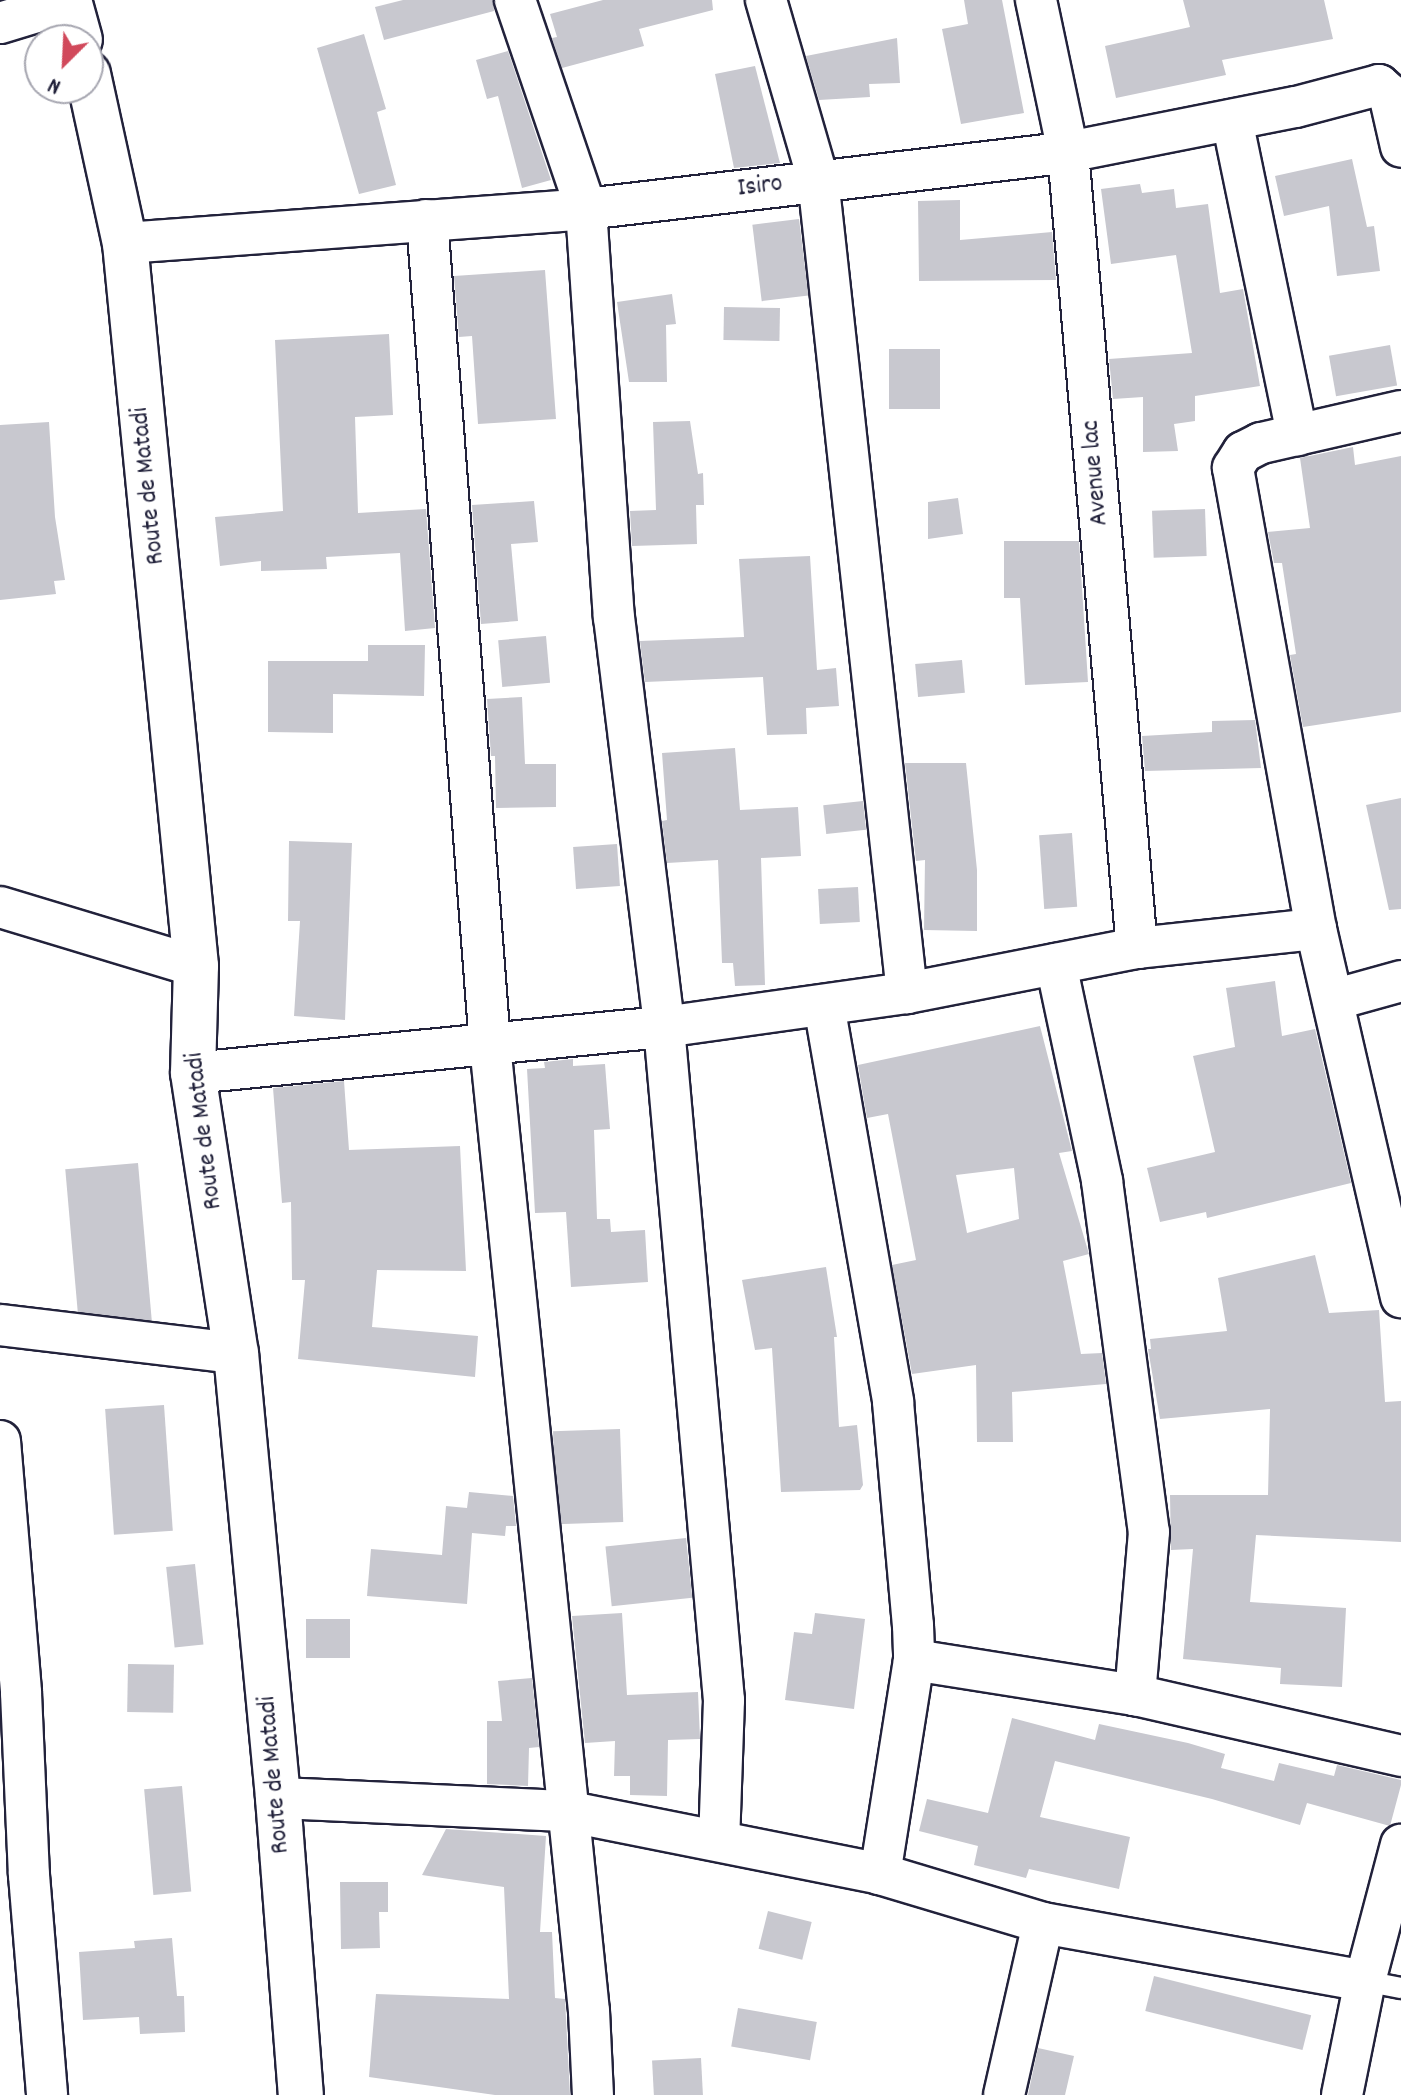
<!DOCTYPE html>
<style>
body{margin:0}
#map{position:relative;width:1401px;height:2095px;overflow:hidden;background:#fff;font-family:Dekko,sans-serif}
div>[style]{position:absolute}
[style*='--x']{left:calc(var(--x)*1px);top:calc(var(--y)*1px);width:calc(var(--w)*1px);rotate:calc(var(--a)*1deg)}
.building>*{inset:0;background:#c8c8cf;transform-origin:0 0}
.roads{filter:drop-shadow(2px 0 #22223b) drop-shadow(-2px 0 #22223b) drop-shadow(0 2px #22223b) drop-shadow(0 -2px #22223b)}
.lane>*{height:20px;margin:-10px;padding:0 10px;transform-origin:10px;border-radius:10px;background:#fff}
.street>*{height:40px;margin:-20px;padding:0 20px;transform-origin:20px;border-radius:20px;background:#fff}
.primary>*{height:44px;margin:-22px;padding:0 22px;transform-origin:22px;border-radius:22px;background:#fff}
span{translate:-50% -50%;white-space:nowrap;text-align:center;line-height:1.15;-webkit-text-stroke:6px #fff;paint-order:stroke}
.street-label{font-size:26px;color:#22223b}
.north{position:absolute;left:24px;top:24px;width:80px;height:80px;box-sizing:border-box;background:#fff;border:2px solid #a7a7b1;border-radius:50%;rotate:204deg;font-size:22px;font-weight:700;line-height:32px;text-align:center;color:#22223b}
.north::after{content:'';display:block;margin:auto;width:28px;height:36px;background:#d1495b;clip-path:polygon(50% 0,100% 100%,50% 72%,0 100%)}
</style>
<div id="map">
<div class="building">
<div style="clip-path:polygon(403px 0,493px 0,494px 11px,384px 40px,375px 7px)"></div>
<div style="clip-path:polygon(603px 0,712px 0,713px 10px,639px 29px,644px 46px,562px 68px,552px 38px,557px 37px,550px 14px)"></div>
<div style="clip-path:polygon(964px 0,1002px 0,1024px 113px,961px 124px,942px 29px,968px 24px)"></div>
<div style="clip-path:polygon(1183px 0,1324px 0,1333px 39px,1222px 60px,1226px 75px,1116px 98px,1105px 46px,1190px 27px)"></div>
<div style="clip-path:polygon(364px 34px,386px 109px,377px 112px,396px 185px,359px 194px,317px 48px)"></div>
<div style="clip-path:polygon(897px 38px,900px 83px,869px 84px,870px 97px,819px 100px,806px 56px)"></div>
<div style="clip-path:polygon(508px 51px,551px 180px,522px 188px,498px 96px,487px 99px,476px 60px)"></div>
<div style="clip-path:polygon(755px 66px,780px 163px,734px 168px,715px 74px)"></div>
<div style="clip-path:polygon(1352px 159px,1367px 227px,1374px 226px,1380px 271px,1337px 276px,1329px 206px,1284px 216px,1275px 176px)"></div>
<div style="clip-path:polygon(1140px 184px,1142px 193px,1174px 189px,1176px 208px,1208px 204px,1220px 293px,1243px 289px,1260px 386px,1195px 396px,1195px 421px,1174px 424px,1178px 451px,1143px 452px,1143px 397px,1113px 399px,1109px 359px,1192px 353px,1176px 255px,1111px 264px,1101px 189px)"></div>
<div style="clip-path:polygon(960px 200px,960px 240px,1052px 232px,1056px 280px,919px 281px,918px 201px)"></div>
<div style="left:799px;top:219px;width:77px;height:47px;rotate:83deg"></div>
<div style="clip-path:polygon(545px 270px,556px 419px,478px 424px,472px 336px,459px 337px,454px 276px)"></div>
<div style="clip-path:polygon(672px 294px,676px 324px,666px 325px,667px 382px,629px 382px,617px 302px)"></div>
<div style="left:724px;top:307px;width:56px;height:33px;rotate:1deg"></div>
<div style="clip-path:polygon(389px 334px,393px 415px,355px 417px,358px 513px,426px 509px,435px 628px,405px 631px,400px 553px,326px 557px,327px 569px,261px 571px,261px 561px,220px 566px,215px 517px,283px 511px,275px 340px)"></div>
<div style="left:1390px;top:345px;width:41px;height:62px;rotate:80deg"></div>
<div style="left:889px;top:349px;width:51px;height:60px"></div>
<div style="clip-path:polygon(690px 421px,698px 474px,703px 473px,704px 505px,696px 505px,697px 544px,632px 546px,630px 511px,656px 510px,653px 422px)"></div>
<div style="clip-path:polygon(49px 422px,55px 517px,65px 580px,54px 581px,56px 594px,0 600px,0 425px)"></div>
<div style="clip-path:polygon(1353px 447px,1355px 465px,1401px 456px,1401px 712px,1303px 727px,1290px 655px,1296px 654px,1282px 563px,1274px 563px,1268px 532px,1310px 528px,1300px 458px)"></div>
<div style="clip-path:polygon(958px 498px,963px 534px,928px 539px,928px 502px)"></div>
<div style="clip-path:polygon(534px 501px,538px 542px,511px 544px,518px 621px,481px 624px,472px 505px)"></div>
<div style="left:1205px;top:509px;width:47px;height:53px;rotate:88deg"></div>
<div style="clip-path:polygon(1004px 541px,1079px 541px,1088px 682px,1025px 685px,1020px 598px,1004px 598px)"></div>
<div style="clip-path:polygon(810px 556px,817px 670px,836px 668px,839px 706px,806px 708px,807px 734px,767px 735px,763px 677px,645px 682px,640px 641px,744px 637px,739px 559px)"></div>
<div style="left:546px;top:636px;width:47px;height:48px;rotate:85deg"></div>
<div style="clip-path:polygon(368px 645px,425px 645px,424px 696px,333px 694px,333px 733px,268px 732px,268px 661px,368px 661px)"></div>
<div style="left:962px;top:660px;width:33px;height:47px;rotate:85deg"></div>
<div style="clip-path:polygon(522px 697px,525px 764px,556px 764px,556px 807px,496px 808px,495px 756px,491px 756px,487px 699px)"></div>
<div style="clip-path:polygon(1255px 720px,1261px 768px,1145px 771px,1142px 736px,1212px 732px,1212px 721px)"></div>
<div style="clip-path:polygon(735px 748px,740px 810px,798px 807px,801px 856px,761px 858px,765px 985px,735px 986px,733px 963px,722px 963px,718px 860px,667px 863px,662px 821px,667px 820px,662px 753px)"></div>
<div style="clip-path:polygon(905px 763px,966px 763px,977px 870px,977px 931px,924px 930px,925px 860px,916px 861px)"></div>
<div style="clip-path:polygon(1401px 798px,1401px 909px,1389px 910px,1366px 805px)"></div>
<div style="left:863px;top:801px;width:29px;height:40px;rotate:84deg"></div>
<div style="left:1072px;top:833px;width:74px;height:33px;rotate:86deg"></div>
<div style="clip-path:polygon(289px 841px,352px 843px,345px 1020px,294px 1016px,300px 921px,288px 921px)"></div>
<div style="left:617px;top:844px;width:42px;height:44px;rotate:86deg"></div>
<div style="left:858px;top:887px;width:35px;height:40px;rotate:87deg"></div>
<div style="clip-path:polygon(1275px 981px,1282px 1036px,1315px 1029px,1351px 1183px,1207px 1218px,1206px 1212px,1160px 1222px,1147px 1168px,1215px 1152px,1193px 1056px,1235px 1047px,1226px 988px)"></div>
<div style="clip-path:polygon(evenodd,1040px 1026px,1072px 1151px,1059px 1153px,1089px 1254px,1063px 1261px,1081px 1354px,1102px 1353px,1106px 1384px,1012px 1392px,1013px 1442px,977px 1442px,976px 1365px,912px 1374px,892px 1265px,916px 1260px,888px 1114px,867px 1118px,858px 1065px,1040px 1026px,1014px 1168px,1019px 1219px,967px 1233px,956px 1175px,1014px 1168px)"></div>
<div style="clip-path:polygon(573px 1059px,573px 1066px,605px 1064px,610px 1129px,594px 1130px,597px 1219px,610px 1219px,611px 1232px,645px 1230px,648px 1282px,571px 1287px,566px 1212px,535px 1213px,527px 1069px,545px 1068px,544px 1062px)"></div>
<div style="clip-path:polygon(344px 1081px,349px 1150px,460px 1146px,466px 1271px,377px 1270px,372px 1327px,478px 1336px,475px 1377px,298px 1359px,305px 1280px,292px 1280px,291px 1202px,282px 1203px,273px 1088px)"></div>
<div style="left:138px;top:1163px;width:158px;height:73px;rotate:85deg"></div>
<div style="clip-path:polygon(1315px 1255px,1329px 1313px,1379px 1310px,1385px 1402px,1401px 1401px,1401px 1542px,1256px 1535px,1250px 1602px,1346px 1608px,1342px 1687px,1280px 1684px,1281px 1668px,1183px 1659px,1193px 1549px,1171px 1550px,1170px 1495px,1268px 1495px,1270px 1409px,1160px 1419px,1148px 1349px,1151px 1349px,1150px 1339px,1227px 1331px,1218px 1278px)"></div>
<div style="clip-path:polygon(826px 1267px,837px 1337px,834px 1337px,839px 1427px,857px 1425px,863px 1485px,860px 1490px,781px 1492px,772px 1348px,755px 1350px,742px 1280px)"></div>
<div style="left:164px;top:1405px;width:126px;height:59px;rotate:86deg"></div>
<div style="left:620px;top:1429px;width:93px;height:67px;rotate:88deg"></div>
<div style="clip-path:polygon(469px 1492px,513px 1496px,516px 1526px,506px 1526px,505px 1536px,472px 1533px,467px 1604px,367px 1596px,371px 1549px,442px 1555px,446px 1506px,467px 1508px)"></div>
<div style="left:686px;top:1538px;width:60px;height:81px;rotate:84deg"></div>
<div style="left:195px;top:1564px;width:81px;height:29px;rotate:84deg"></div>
<div style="clip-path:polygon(622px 1613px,627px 1695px,698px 1692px,700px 1739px,668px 1740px,667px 1796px,630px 1795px,630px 1776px,614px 1776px,615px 1741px,585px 1743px,572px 1616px)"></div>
<div style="clip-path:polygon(815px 1613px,865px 1619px,854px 1709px,785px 1700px,794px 1632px,812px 1634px)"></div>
<div style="left:350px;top:1619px;width:39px;height:44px;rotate:90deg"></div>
<div style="left:128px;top:1664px;width:46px;height:48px;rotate:1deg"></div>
<div style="clip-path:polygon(532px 1678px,539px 1747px,529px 1748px,528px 1786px,487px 1784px,487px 1721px,502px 1721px,498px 1681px)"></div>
<div style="clip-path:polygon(1012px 1718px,1095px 1740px,1099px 1724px,1188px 1743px,1225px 1754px,1221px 1768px,1274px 1781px,1279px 1763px,1334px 1776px,1337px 1765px,1401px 1780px,1401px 1785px,1390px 1826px,1307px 1803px,1300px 1825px,1212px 1799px,1055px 1761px,1040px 1817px,1130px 1837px,1119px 1889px,1029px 1869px,1026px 1878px,974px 1865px,978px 1846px,919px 1831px,927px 1799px,988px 1813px)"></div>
<div style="left:182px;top:1786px;width:106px;height:38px;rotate:85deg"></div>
<div style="clip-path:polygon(446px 1829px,546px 1836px,540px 1932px,552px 1932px,555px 1998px,565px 1999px,570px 2095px,495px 2095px,369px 2077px,376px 1994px,509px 1999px,504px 1887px,422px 1875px)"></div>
<div style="clip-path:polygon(340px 1882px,388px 1882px,388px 1912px,379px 1912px,380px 1948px,341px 1949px)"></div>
<div style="left:768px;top:1911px;width:45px;height:39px;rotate:14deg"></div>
<div style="clip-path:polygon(172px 1938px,177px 1996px,184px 1996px,185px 2032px,140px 2034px,139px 2017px,83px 2020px,79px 1952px,135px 1948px,134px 1941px)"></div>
<div style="left:1154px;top:1976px;width:162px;height:36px;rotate:14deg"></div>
<div style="left:738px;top:2008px;width:80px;height:39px;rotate:10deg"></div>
<div style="clip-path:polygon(1038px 2048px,1074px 2056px,1065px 2095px,1028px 2095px)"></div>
<div style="left:701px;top:2058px;width:37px;height:49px;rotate:87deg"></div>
</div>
<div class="roads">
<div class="lane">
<div style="--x:1365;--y:1981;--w:37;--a:11"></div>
</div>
<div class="street">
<div style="--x:515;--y:0;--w:221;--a:71.2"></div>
<div style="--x:586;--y:209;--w:409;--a:86.1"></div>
<div style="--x:614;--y:617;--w:413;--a:83"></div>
<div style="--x:664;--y:1027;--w:676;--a:84.91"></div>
<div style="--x:724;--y:1700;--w:140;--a:92"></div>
<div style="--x:766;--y:0;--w:186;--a:73.8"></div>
<div style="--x:818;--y:179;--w:819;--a:83.76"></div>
<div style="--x:1036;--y:0;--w:155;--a:78.1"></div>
<div style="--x:1068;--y:152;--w:799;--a:85.05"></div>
<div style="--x:0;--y:23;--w:72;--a:-16.9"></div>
<div style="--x:1232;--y:120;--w:322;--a:78.3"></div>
<div style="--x:427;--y:220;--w:827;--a:85.63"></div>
<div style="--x:490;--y:1045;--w:971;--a:84.15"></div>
<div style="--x:589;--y:2011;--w:84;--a:87.3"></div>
<div style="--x:125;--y:243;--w:462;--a:-4.2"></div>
<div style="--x:586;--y:209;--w:485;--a:-6.7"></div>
<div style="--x:1068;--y:152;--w:232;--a:-11.2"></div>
<div style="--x:1296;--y:107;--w:86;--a:-14.8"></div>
<div style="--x:1379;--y:85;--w:13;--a:42"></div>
<div style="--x:1389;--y:94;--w:54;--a:77.2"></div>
<div style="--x:1401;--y:411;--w:144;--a:167.1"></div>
<div style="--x:1261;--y:443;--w:20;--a:153"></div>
<div style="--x:1243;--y:452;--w:19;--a:122"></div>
<div style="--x:1233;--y:468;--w:468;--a:79.8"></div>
<div style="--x:1316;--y:929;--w:378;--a:77"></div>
<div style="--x:0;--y:907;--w:205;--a:16.8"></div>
<div style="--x:1056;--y:964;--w:222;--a:78"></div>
<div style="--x:1102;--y:1181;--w:354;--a:82.4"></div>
<div style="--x:1149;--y:1532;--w:164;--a:94.9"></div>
<div style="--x:1333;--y:1000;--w:71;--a:-15.6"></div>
<div style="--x:824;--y:1005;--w:403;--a:80.1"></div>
<div style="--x:893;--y:1402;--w:224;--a:84.9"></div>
<div style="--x:913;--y:1625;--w:35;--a:88"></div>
<div style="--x:914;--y:1660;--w:217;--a:99"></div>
<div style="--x:193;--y:1073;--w:473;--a:-5.6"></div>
<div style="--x:664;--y:1027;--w:245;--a:-8"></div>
<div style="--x:907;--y:993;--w:234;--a:-11.1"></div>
<div style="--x:1137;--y:948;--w:180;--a:-6.1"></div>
<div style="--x:0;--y:1325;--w:238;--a:6.8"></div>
<div style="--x:0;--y:1441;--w:253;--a:85.2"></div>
<div style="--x:21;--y:1693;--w:182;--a:87.5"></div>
<div style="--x:29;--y:1875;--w:221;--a:85.3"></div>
<div style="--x:914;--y:1660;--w:224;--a:9"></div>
<div style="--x:1135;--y:1695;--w:273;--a:12.9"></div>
<div style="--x:278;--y:1798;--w:288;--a:2.6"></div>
<div style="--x:566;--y:1811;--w:320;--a:11.3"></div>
<div style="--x:880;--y:1874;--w:170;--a:16.7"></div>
<div style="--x:1043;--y:1923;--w:327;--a:10.2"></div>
<div style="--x:1004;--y:2095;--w:176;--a:-77.2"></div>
<div style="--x:1342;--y:2095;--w:116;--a:-78.6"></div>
<div style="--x:1365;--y:1981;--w:141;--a:-75.2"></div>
</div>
<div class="primary">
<div style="--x:69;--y:0;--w:41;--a:74.6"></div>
<div style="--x:88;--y:74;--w:173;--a:77.7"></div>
<div style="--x:125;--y:243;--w:726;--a:84.39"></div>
<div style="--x:196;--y:966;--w:107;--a:91.6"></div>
<div style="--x:193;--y:1073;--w:283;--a:81.3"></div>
<div style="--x:236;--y:1353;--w:447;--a:84.6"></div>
<div style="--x:278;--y:1798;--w:298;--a:85.6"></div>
</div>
</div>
<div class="street-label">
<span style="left:760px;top:187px;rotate:-7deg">Isiro</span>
<span style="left:1096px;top:473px;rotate:-95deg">Avenue lac</span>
<span style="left:149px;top:486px;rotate:-96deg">Route de Matadi</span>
<span style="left:205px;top:1131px;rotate:-97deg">Route de Matadi</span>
<span style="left:275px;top:1775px;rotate:-95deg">Route de Matadi</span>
</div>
<div class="north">N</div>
</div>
